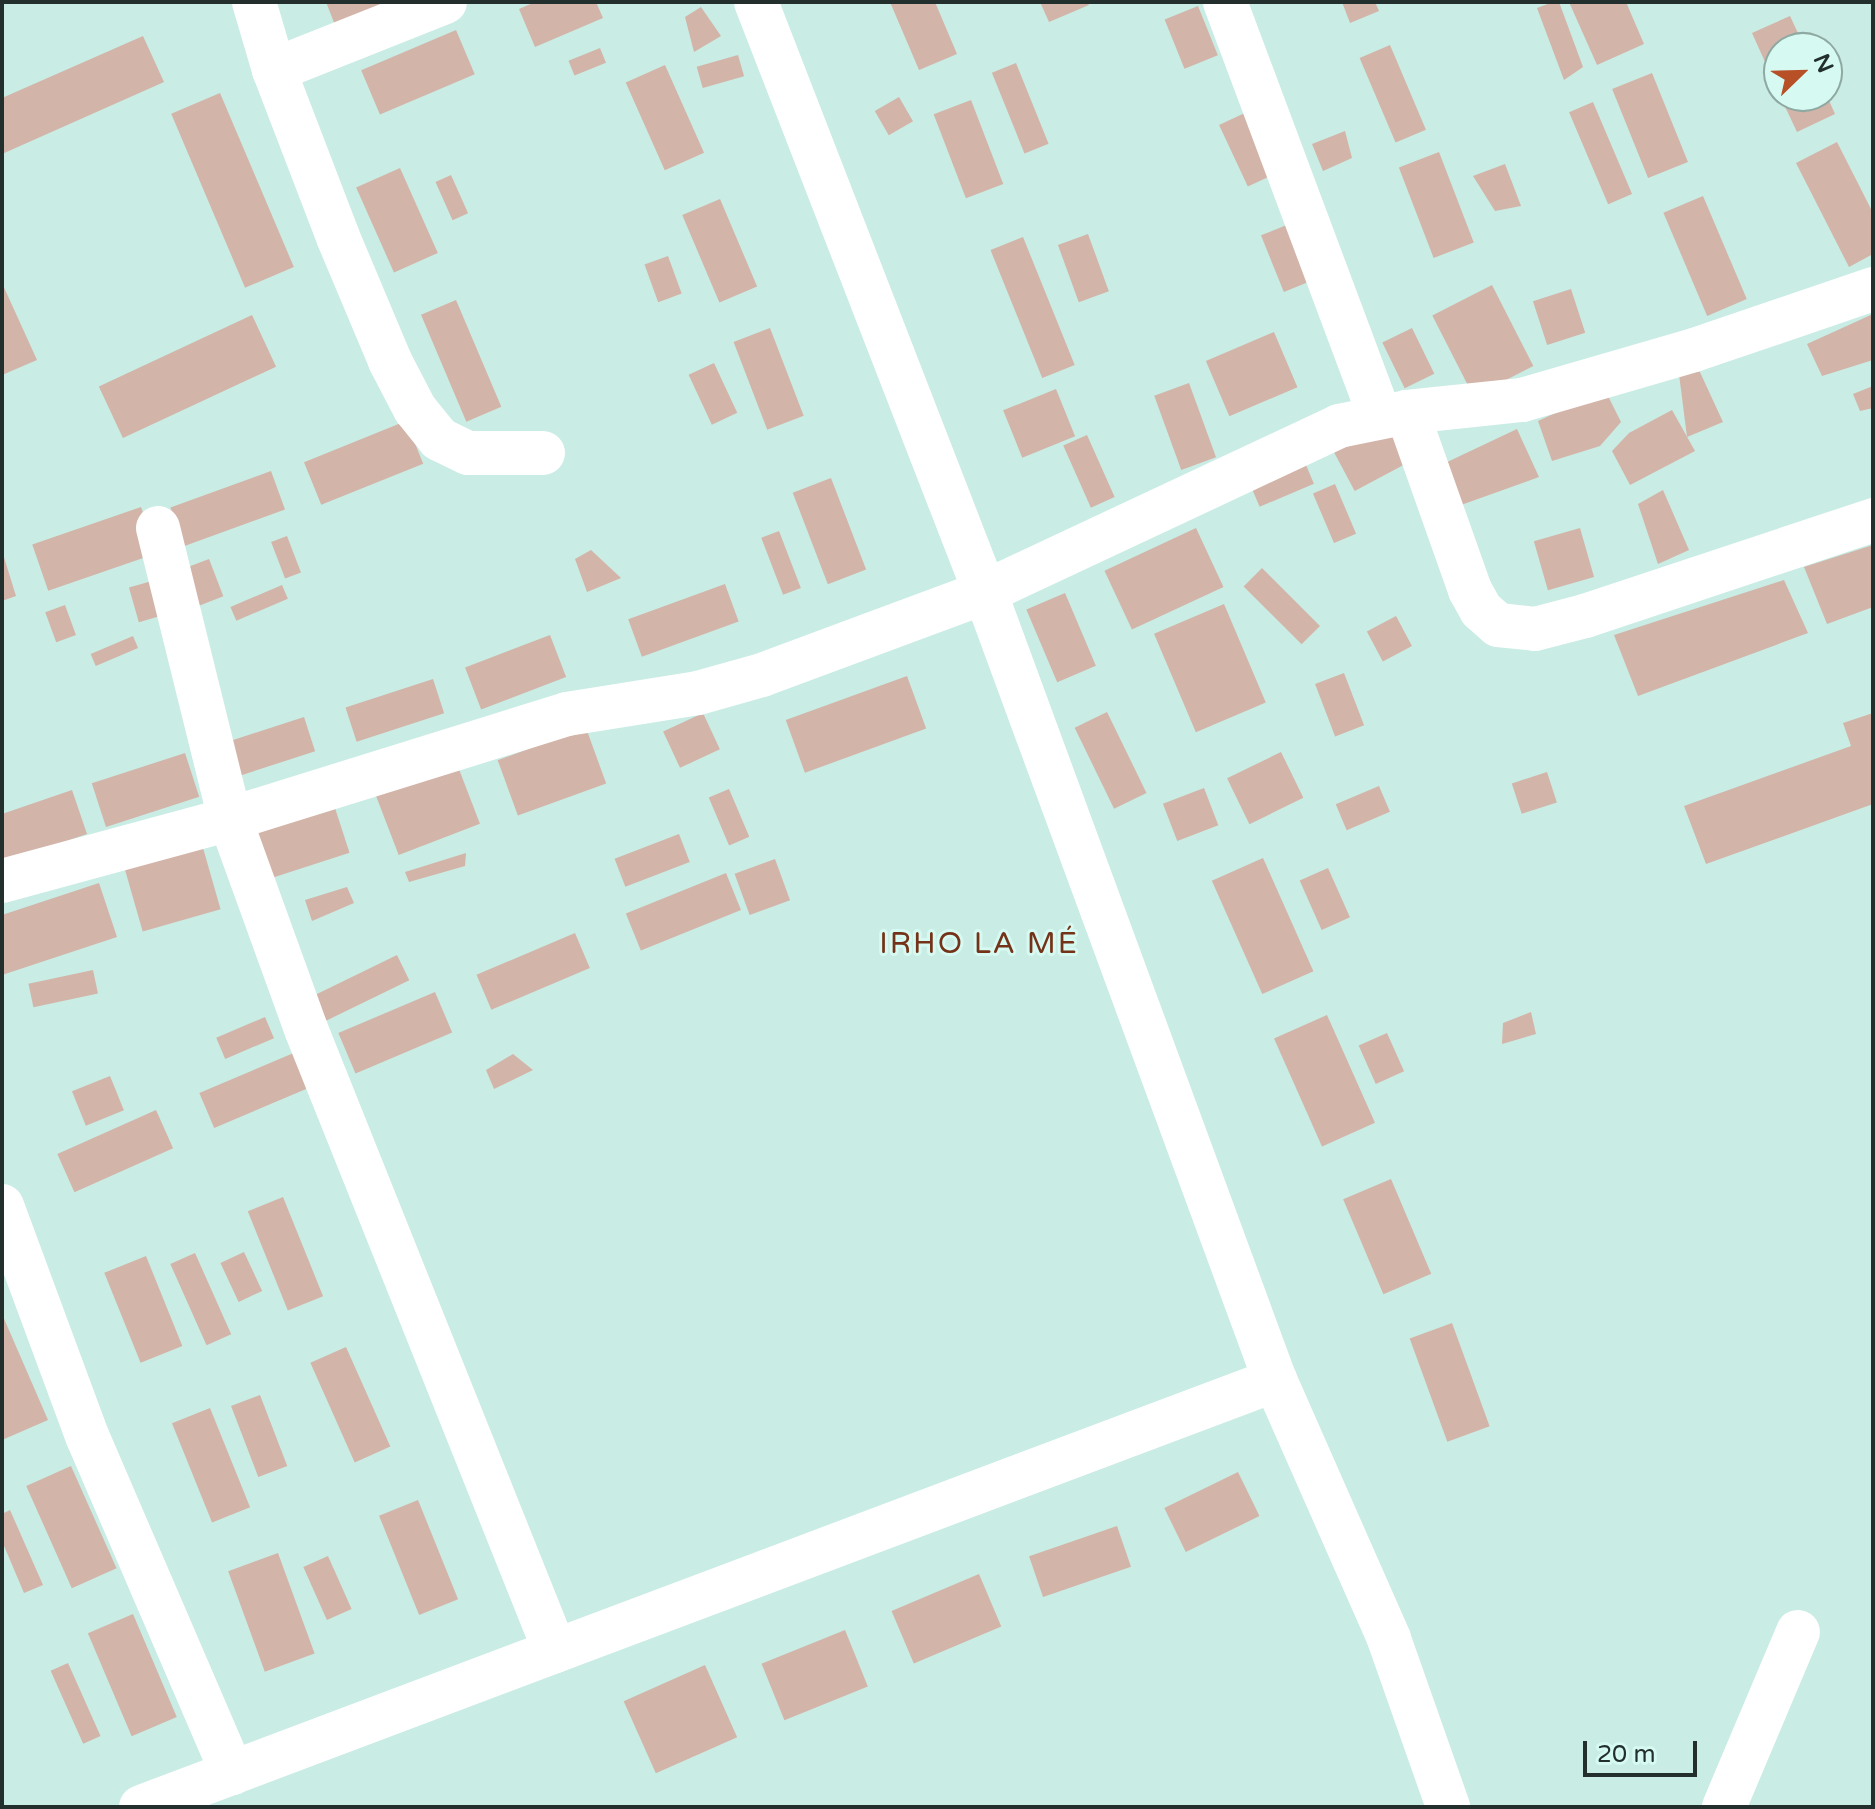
<!DOCTYPE html>
<meta charset="utf-8">
<style>
body{margin:0}
#map{position:relative;width:1875px;height:1809px;overflow:hidden;background:#c9ece4;font-family:"Varela Round",sans-serif}
div>[style]{position:absolute}
[style*='--x']{left:calc(var(--x)*1px);top:calc(var(--y)*1px);width:calc(var(--w)*1px);rotate:calc(var(--a)*1deg)}
.building>*{inset:0;background:#d3b4a9;transform-origin:0 0}
.minor>*{height:44px;margin:-22px;padding:0 22px;transform-origin:22px;border-radius:22px;background:#fff}
span{translate:-50% -50%;white-space:nowrap;text-align:center;line-height:1.15;-webkit-text-stroke:6px #d6faf1;paint-order:stroke}
.quarter-label{font-size:30px;color:#743319;letter-spacing:2px}
.frame{position:absolute;inset:0;border:4px solid #222f2c;pointer-events:none}
.north{position:absolute;left:1763px;top:32px;width:80px;height:80px;box-sizing:border-box;background:#d6faf1;border:2px solid #8ea9a2;border-radius:50%;rotate:67deg;font-size:22px;font-weight:700;line-height:32px;text-align:center;color:#222f2c}
.north::after{content:'';display:block;margin:auto;width:28px;height:36px;background:#b75027;clip-path:polygon(50% 0,100% 100%,50% 72%,0 100%)}
.scale{position:absolute;left:1583px;top:1741px;width:114px;height:36px;box-sizing:border-box;border:4px solid #222f2c;border-top:0;padding-left:10px;font-size:24px;line-height:28px;white-space:nowrap;color:#222f2c;-webkit-text-stroke:6px #d6faf1;paint-order:stroke}
</style>
<div id="map">
<div class="building">
<div style="clip-path:polygon(326px 2px,390px 2px,335px 25px)"></div>
<div style="clip-path:polygon(535px 2px,596px 2px,603px 18px,535px 47px,519px 9px)"></div>
<div style="clip-path:polygon(890px 2px,935px 2px,957px 54px,919px 70px)"></div>
<div style="clip-path:polygon(1040px 2px,1087px 2px,1089px 5px,1049px 22px)"></div>
<div style="clip-path:polygon(1342px 2px,1375px 2px,1379px 11px,1350px 23px)"></div>
<div style="clip-path:polygon(1553px 2px,1559px 2px,1583px 67px,1564px 80px,1537px 8px)"></div>
<div style="clip-path:polygon(1569px 2px,1626px 2px,1644px 44px,1597px 65px)"></div>
<div style="left:1198px;top:6px;width:53px;height:36px;rotate:68deg"></div>
<div style="clip-path:polygon(701px 7px,721px 36px,694px 52px,685px 17px)"></div>
<div style="clip-path:polygon(1790px 16px,1805px 48px,1779px 48px,1779px 93px,1752px 33px)"></div>
<div style="left:456px;top:30px;width:48px;height:103px;rotate:67deg"></div>
<div style="clip-path:polygon(143px 36px,164px 82px,2px 154px,2px 98px)"></div>
<div style="left:1390px;top:45px;width:92px;height:33px;rotate:67deg"></div>
<div style="left:600px;top:48px;width:16px;height:34px;rotate:68deg"></div>
<div style="left:738px;top:55px;width:22px;height:43px;rotate:74deg"></div>
<div style="left:1016px;top:63px;width:87px;height:26px;rotate:68deg"></div>
<div style="left:665px;top:65px;width:96px;height:43px;rotate:66deg"></div>
<div style="left:1652px;top:73px;width:96px;height:43px;rotate:68deg"></div>
<div style="left:220px;top:93px;width:189px;height:53px;rotate:67deg"></div>
<div style="clip-path:polygon(1780px 96px,1827px 96px,1835px 114px,1797px 132px)"></div>
<div style="left:899px;top:97px;width:28px;height:28px;rotate:60deg"></div>
<div style="left:971px;top:100px;width:90px;height:40px;rotate:69deg"></div>
<div style="left:1593px;top:102px;width:100px;height:26px;rotate:67deg"></div>
<div style="left:1249px;top:111px;width:68px;height:33px;rotate:65deg"></div>
<div style="clip-path:polygon(1345px 131px,1352px 158px,1323px 171px,1312px 144px)"></div>
<div style="clip-path:polygon(1837px 142px,1873px 213px,1873px 254px,1849px 267px,1796px 163px)"></div>
<div style="left:1439px;top:152px;width:97px;height:43px;rotate:69deg"></div>
<div style="clip-path:polygon(1505px 164px,1521px 206px,1495px 211px,1473px 176px)"></div>
<div style="left:400px;top:168px;width:93px;height:48px;rotate:66deg"></div>
<div style="left:451px;top:175px;width:42px;height:17px;rotate:66deg"></div>
<div style="left:1703px;top:196px;width:112px;height:43px;rotate:67deg"></div>
<div style="left:720px;top:199px;width:95px;height:41px;rotate:67deg"></div>
<div style="left:1299px;top:220px;width:61px;height:41px;rotate:68deg"></div>
<div style="left:1088px;top:234px;width:61px;height:32px;rotate:70deg"></div>
<div style="left:1023px;top:237px;width:138px;height:35px;rotate:68deg"></div>
<div style="left:668px;top:256px;width:40px;height:25px;rotate:70deg"></div>
<div style="clip-path:polygon(2px 283px,37px 360px,2px 375px)"></div>
<div style="left:1492px;top:285px;width:91px;height:67px;rotate:63deg"></div>
<div style="left:1571px;top:289px;width:46px;height:40px;rotate:72deg"></div>
<div style="left:456px;top:300px;width:116px;height:38px;rotate:67deg"></div>
<div style="clip-path:polygon(1873px 314px,1873px 360px,1822px 376px,1807px 344px)"></div>
<div style="left:252px;top:315px;width:57px;height:169px;rotate:65deg"></div>
<div style="left:770px;top:328px;width:94px;height:39px;rotate:69deg"></div>
<div style="left:1412px;top:328px;width:51px;height:33px;rotate:64deg"></div>
<div style="left:1274px;top:332px;width:60px;height:74px;rotate:67deg"></div>
<div style="left:714px;top:363px;width:55px;height:28px;rotate:65deg"></div>
<div style="clip-path:polygon(1699px 370px,1723px 422px,1687px 437px,1679px 374px)"></div>
<div style="left:1189px;top:383px;width:79px;height:37px;rotate:70deg"></div>
<div style="clip-path:polygon(1873px 386px,1873px 408px,1860px 411px,1853px 394px)"></div>
<div style="left:1056px;top:389px;width:51px;height:57px;rotate:68deg"></div>
<div style="clip-path:polygon(1605px 390px,1621px 422px,1600px 446px,1552px 461px,1538px 421px)"></div>
<div style="clip-path:polygon(1672px 410px,1695px 451px,1630px 485px,1612px 451px,1629px 433px)"></div>
<div style="left:406px;top:421px;width:46px;height:110px;rotate:68deg"></div>
<div style="left:1387px;top:424px;width:44px;height:60px;rotate:62deg"></div>
<div style="clip-path:polygon(1517px 429px,1539px 477px,1461px 505px,1443px 464px)"></div>
<div style="left:1087px;top:435px;width:68px;height:26px;rotate:66deg"></div>
<div style="left:1303px;top:458px;width:28px;height:59px;rotate:67deg"></div>
<div style="left:271px;top:471px;width:41px;height:107px;rotate:70deg"></div>
<div style="left:831px;top:478px;width:98px;height:41px;rotate:69deg"></div>
<div style="left:1335px;top:484px;width:54px;height:24px;rotate:67deg"></div>
<div style="clip-path:polygon(1663px 490px,1689px 550px,1658px 564px,1638px 504px)"></div>
<div style="left:141px;top:507px;width:49px;height:115px;rotate:71deg"></div>
<div style="left:1196px;top:528px;width:65px;height:101px;rotate:65deg"></div>
<div style="left:1580px;top:528px;width:51px;height:48px;rotate:74deg"></div>
<div style="left:779px;top:531px;width:61px;height:19px;rotate:69deg"></div>
<div style="left:287px;top:536px;width:39px;height:17px;rotate:69deg"></div>
<div style="clip-path:polygon(1873px 545px,1873px 607px,1827px 624px,1804px 567px)"></div>
<div style="clip-path:polygon(591px 550px,621px 578px,587px 592px,575px 559px)"></div>
<div style="clip-path:polygon(3px 554px,16px 596px,2px 601px,2px 555px)"></div>
<div style="left:209px;top:559px;width:40px;height:26px;rotate:69deg"></div>
<div style="left:1262px;top:568px;width:82px;height:26px;rotate:45deg"></div>
<div style="clip-path:polygon(1784px 580px,1808px 633px,1638px 696px,1614px 635px)"></div>
<div style="left:152px;top:581px;width:36px;height:24px;rotate:74deg"></div>
<div style="left:725px;top:584px;width:40px;height:103px;rotate:70deg"></div>
<div style="left:282px;top:585px;width:15px;height:56px;rotate:67deg"></div>
<div style="left:1065px;top:593px;width:79px;height:42px;rotate:67deg"></div>
<div style="left:1224px;top:604px;width:107px;height:76px;rotate:67deg"></div>
<div style="left:65px;top:605px;width:32px;height:21px;rotate:70deg"></div>
<div style="left:1396px;top:616px;width:34px;height:33px;rotate:62deg"></div>
<div style="left:550px;top:635px;width:45px;height:91px;rotate:69deg"></div>
<div style="left:133px;top:636px;width:13px;height:46px;rotate:67deg"></div>
<div style="left:1344px;top:673px;width:56px;height:31px;rotate:69deg"></div>
<div style="left:907px;top:676px;width:56px;height:129px;rotate:70deg"></div>
<div style="left:433px;top:679px;width:36px;height:92px;rotate:72deg"></div>
<div style="left:1107px;top:712px;width:90px;height:36px;rotate:64deg"></div>
<div style="left:703px;top:713px;width:40px;height:44px;rotate:65deg"></div>
<div style="clip-path:polygon(1873px 713px,1873px 804px,1706px 864px,1684px 806px,1851px 746px,1843px 723px)"></div>
<div style="left:304px;top:717px;width:36px;height:84px;rotate:72deg"></div>
<div style="left:586px;top:728px;width:59px;height:94px;rotate:70deg"></div>
<div style="left:1281px;top:752px;width:51px;height:60px;rotate:64deg"></div>
<div style="left:185px;top:753px;width:46px;height:98px;rotate:72deg"></div>
<div style="left:457px;top:764px;width:64px;height:87px;rotate:69deg"></div>
<div style="left:1547px;top:772px;width:32px;height:37px;rotate:72deg"></div>
<div style="left:1379px;top:786px;width:28px;height:47px;rotate:67deg"></div>
<div style="left:1204px;top:788px;width:40px;height:44px;rotate:69deg"></div>
<div style="left:729px;top:789px;width:52px;height:22px;rotate:67deg"></div>
<div style="clip-path:polygon(72px 790px,87px 834px,2px 863px,2px 814px)"></div>
<div style="left:335px;top:808px;width:47px;height:94px;rotate:72deg"></div>
<div style="left:679px;top:834px;width:30px;height:69px;rotate:69deg"></div>
<div style="left:201px;top:841px;width:71px;height:81px;rotate:74deg"></div>
<div style="clip-path:polygon(466px 853px,465px 866px,409px 882px,405px 872px)"></div>
<div style="left:1263px;top:858px;width:124px;height:56px;rotate:66deg"></div>
<div style="left:775px;top:859px;width:44px;height:43px;rotate:70deg"></div>
<div style="left:1328px;top:868px;width:54px;height:31px;rotate:66deg"></div>
<div style="left:726px;top:873px;width:40px;height:108px;rotate:68deg"></div>
<div style="clip-path:polygon(99px 883px,117px 937px,2px 975px,2px 915px)"></div>
<div style="clip-path:polygon(347px 887px,354px 903px,312px 921px,305px 900px)"></div>
<div style="left:575px;top:933px;width:38px;height:107px;rotate:67deg"></div>
<div style="left:397px;top:955px;width:28px;height:93px;rotate:64deg"></div>
<div style="left:93px;top:970px;width:24px;height:66px;rotate:78deg"></div>
<div style="left:435px;top:992px;width:44px;height:105px;rotate:67deg"></div>
<div style="clip-path:polygon(1531px 1012px,1536px 1034px,1502px 1044px,1503px 1023px)"></div>
<div style="left:1327px;top:1015px;width:118px;height:58px;rotate:66deg"></div>
<div style="left:265px;top:1017px;width:23px;height:53px;rotate:67deg"></div>
<div style="left:1387px;top:1033px;width:42px;height:31px;rotate:66deg"></div>
<div style="left:296px;top:1052px;width:38px;height:105px;rotate:67deg"></div>
<div style="clip-path:polygon(513px 1054px,533px 1070px,494px 1089px,486px 1070px)"></div>
<div style="left:110px;top:1076px;width:37px;height:41px;rotate:68deg"></div>
<div style="left:156px;top:1110px;width:42px;height:108px;rotate:66deg"></div>
<div style="left:1391px;top:1179px;width:103px;height:52px;rotate:67deg"></div>
<div style="left:283px;top:1197px;width:107px;height:38px;rotate:68deg"></div>
<div style="left:244px;top:1252px;width:43px;height:26px;rotate:65deg"></div>
<div style="left:195px;top:1253px;width:89px;height:27px;rotate:66deg"></div>
<div style="left:146px;top:1256px;width:97px;height:45px;rotate:68deg"></div>
<div style="clip-path:polygon(2px 1314px,48px 1420px,2px 1440px)"></div>
<div style="left:1452px;top:1323px;width:110px;height:45px;rotate:70deg"></div>
<div style="left:346px;top:1347px;width:109px;height:39px;rotate:66deg"></div>
<div style="left:260px;top:1395px;width:76px;height:31px;rotate:69deg"></div>
<div style="left:210px;top:1408px;width:107px;height:41px;rotate:68deg"></div>
<div style="left:71px;top:1466px;width:112px;height:49px;rotate:66deg"></div>
<div style="left:1238px;top:1472px;width:49px;height:82px;rotate:64deg"></div>
<div style="left:418px;top:1500px;width:107px;height:42px;rotate:68deg"></div>
<div style="clip-path:polygon(10px 1510px,43px 1585px,24px 1593px,2px 1541px,2px 1514px)"></div>
<div style="left:1117px;top:1526px;width:43px;height:93px;rotate:71deg"></div>
<div style="left:278px;top:1553px;width:107px;height:53px;rotate:70deg"></div>
<div style="left:328px;top:1556px;width:58px;height:27px;rotate:66deg"></div>
<div style="left:979px;top:1574px;width:57px;height:95px;rotate:67deg"></div>
<div style="left:133px;top:1614px;width:112px;height:49px;rotate:67deg"></div>
<div style="left:845px;top:1630px;width:61px;height:90px;rotate:68deg"></div>
<div style="left:68px;top:1663px;width:80px;height:19px;rotate:66deg"></div>
<div style="left:705px;top:1665px;width:79px;height:89px;rotate:66deg"></div>
</div>
<div class="minor">
<div style="--x:254;--y:2;--w:71;--a:73.6"></div>
<div style="--x:274;--y:70;--w:179;--a:69"></div>
<div style="--x:338;--y:237;--w:134;--a:67.2"></div>
<div style="--x:390;--y:361;--w:54;--a:62.5"></div>
<div style="--x:415;--y:409;--w:38;--a:51"></div>
<div style="--x:439;--y:439;--w:32;--a:26"></div>
<div style="--x:468;--y:453;--w:75;--a:0"></div>
<div style="--x:756;--y:2;--w:633;--a:68.79"></div>
<div style="--x:985;--y:592;--w:840;--a:69.8"></div>
<div style="--x:1275;--y:1380;--w:283;--a:66.2"></div>
<div style="--x:1389;--y:1639;--w:178;--a:70.6"></div>
<div style="--x:1225;--y:2;--w:442;--a:69.5"></div>
<div style="--x:274;--y:70;--w:184;--a:-21.7"></div>
<div style="--x:1407;--y:412;--w:189;--a:70.5"></div>
<div style="--x:1470;--y:590;--w:23;--a:61"></div>
<div style="--x:1481;--y:610;--w:23;--a:41"></div>
<div style="--x:1498;--y:625;--w:37;--a:6"></div>
<div style="--x:1535;--y:629;--w:52;--a:-14.6"></div>
<div style="--x:1585;--y:616;--w:304;--a:-18.4"></div>
<div style="--x:158;--y:528;--w:300;--a:76.1"></div>
<div style="--x:230;--y:819;--w:223;--a:70.1"></div>
<div style="--x:306;--y:1029;--w:670;--a:68.18"></div>
<div style="--x:2;--y:881;--w:236;--a:-15.2"></div>
<div style="--x:230;--y:819;--w:353;--a:-17.3"></div>
<div style="--x:567;--y:714;--w:133;--a:-9.1"></div>
<div style="--x:698;--y:693;--w:66;--a:-15.7"></div>
<div style="--x:762;--y:675;--w:238;--a:-20.4"></div>
<div style="--x:985;--y:592;--w:391;--a:-25.1"></div>
<div style="--x:1339;--y:426;--w:69;--a:-11.6"></div>
<div style="--x:1407;--y:412;--w:116;--a:-6"></div>
<div style="--x:1522;--y:400;--w:179;--a:-16.2"></div>
<div style="--x:1694;--y:350;--w:189;--a:-18.8"></div>
<div style="--x:2;--y:1206;--w:247;--a:69.7"></div>
<div style="--x:88;--y:1438;--w:365;--a:66.7"></div>
<div style="--x:141;--y:1807;--w:1212;--a:-20.63"></div>
<div style="--x:1724;--y:1807;--w:190;--a:-67.1"></div>
</div>
<div class="quarter-label">
<span style="left:979px;top:944px">IRHO LA MÉ</span>
</div>
<div class="frame"></div>
<div class="north">N</div>
<div class="scale">20 m</div>
</div>
